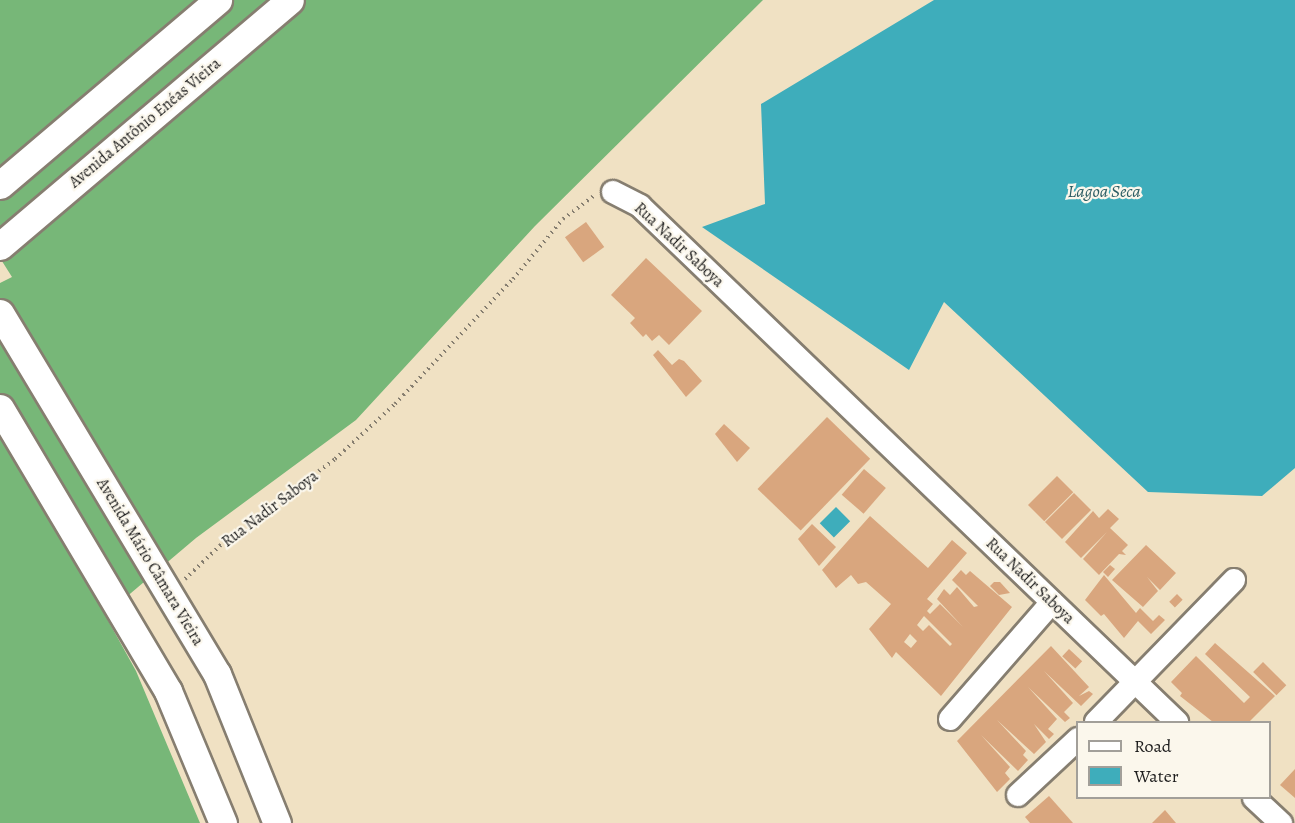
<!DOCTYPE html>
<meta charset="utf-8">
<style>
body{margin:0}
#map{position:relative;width:1295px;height:823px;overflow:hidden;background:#f0e1c3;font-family:Alegreya,serif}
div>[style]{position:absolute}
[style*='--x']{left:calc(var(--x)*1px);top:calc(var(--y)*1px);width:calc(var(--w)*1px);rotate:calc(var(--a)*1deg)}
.forest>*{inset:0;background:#77b778}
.water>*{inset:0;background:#3eadbb;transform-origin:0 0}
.building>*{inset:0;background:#d9a67e;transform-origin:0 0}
.path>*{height:4px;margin-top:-2px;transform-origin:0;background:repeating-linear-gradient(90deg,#867e70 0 1.5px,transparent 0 6px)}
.roads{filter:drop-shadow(2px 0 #867e70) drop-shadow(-2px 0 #867e70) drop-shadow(0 2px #867e70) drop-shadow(0 -2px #867e70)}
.minor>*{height:22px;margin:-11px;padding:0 11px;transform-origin:11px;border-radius:11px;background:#fff}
.tertiary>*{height:27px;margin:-13.5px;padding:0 13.5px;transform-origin:13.5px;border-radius:13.5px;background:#fff}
span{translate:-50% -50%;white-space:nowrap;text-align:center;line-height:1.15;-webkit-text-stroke:4.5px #fbf7ec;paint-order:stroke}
.street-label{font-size:16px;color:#1c1c1c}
.water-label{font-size:18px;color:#2b5d64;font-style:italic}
.legend{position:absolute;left:1076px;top:721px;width:195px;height:78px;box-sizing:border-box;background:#fbf7ec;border:2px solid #a29f99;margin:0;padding:8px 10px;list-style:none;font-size:18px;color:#1c1c1c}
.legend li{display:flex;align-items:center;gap:12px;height:30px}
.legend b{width:30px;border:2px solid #a29f99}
</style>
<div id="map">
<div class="forest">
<div style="clip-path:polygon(0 0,763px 0,535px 226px,356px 420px,196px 538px,105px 615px,136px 671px,200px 823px,0 823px,0 283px,12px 277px,0 258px)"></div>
</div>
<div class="water">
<div style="clip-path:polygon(934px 0,1295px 0,1295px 468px,1262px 496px,1148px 492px,944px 302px,909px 370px,702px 227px,765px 204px,761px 104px)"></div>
<div style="left:836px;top:507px;width:20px;height:23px;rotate:45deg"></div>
</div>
<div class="building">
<div style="left:586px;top:222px;width:31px;height:26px;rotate:54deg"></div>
<div style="clip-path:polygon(646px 258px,702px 311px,669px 345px,659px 335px,652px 341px,646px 334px,643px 337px,630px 323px,635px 318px,611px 295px)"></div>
<div style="clip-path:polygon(658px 350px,672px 365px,679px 359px,684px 361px,702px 381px,686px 397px,653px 355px)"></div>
<div style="left:827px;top:417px;width:60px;height:100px;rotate:44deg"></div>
<div style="clip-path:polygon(724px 424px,750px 448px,737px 462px,715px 434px)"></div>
<div style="left:864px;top:469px;width:29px;height:34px;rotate:41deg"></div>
<div style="left:1057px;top:476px;width:23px;height:41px;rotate:45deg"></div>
<div style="left:1074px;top:493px;width:24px;height:41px;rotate:45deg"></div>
<div style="clip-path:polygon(1108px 509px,1119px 519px,1110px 528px,1128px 545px,1122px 551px,1126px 555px,1119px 554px,1099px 575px,1083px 559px,1107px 532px,1081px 558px,1065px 542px,1093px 511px,1099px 518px)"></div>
<div style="clip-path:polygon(evenodd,870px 516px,928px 568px,952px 540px,967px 553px,927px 599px,933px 604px,927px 611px,930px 614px,940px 604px,963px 627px,937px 599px,944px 589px,950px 595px,957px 587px,974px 607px,978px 606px,952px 580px,961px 570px,966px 575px,970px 571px,1012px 607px,941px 696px,896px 652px,892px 658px,869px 629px,891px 604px,866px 582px,858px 584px,851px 575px,836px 588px,822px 570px,870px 516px,924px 616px,952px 644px,950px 646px,929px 625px,923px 631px,917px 625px,924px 616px,870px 516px,910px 634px,917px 641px,911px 648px,904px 642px,910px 634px)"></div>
<div style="clip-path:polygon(812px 524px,836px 547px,819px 566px,798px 539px)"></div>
<div style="clip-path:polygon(1146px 545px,1176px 573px,1160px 590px,1147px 577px,1158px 591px,1143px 607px,1112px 580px)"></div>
<div style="clip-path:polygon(1110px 565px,1115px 569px,1108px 577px,1103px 572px)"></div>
<div style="clip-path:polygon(1104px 575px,1136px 613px,1140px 608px,1153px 621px,1159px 615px,1165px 620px,1151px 634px,1138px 621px,1124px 638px,1104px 614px,1101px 616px,1085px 600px)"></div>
<div style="clip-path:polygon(994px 582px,1000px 582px,1010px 593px,999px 595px,990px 586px)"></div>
<div style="left:1177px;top:594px;width:8px;height:11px;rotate:45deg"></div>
<div style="clip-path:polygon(1215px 643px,1275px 696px,1249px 722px,1213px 722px,1180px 696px,1182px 693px,1171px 682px,1196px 656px,1244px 703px,1250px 697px,1205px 654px)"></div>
<div style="clip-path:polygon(1051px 646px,1089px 687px,1079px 696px,1089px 691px,1093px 694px,1081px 706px,1044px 671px,1073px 703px,1064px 712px,1070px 718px,1065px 722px,1028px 687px,1057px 719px,1048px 729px,1054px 734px,1049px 739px,1034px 724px,1046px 742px,1034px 754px,997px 720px,1026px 751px,1023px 755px,1028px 760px,1018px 771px,981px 735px,1010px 767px,1005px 773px,1010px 779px,997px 792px,957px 741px)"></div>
<div style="left:1069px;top:649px;width:18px;height:10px;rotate:43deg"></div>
<div style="left:1263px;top:662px;width:33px;height:14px;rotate:45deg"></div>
<div style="clip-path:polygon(1295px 769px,1295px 798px,1280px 785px)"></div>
<div style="clip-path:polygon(1049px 796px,1073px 823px,1030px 823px,1025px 817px)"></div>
<div style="clip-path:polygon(1165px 810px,1176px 823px,1152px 823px)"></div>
</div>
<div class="path">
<div style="--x:185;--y:579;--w:58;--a:-43.6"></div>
<div style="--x:227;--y:539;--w:134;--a:-36.5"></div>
<div style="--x:335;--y:459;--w:81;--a:-42.5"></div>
<div style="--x:395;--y:404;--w:172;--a:-46.7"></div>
<div style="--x:513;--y:279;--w:78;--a:-50.2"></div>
<div style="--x:563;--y:219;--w:39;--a:-37"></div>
</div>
<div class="roads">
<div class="minor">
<div style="--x:613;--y:192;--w:30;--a:27"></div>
<div style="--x:640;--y:206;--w:745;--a:43.86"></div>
<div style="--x:950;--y:719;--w:155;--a:-48.9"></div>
<div style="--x:1096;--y:722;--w:198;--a:-45.8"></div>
<div style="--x:1018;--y:795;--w:82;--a:-43"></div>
<div style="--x:1254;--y:798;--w:37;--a:43"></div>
</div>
<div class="tertiary">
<div style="--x:0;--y:185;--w:286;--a:-40.3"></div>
<div style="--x:0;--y:246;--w:380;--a:-40.3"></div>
<div style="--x:0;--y:313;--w:421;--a:59"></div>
<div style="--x:217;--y:674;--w:161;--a:68.1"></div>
<div style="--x:0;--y:408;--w:329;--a:59.3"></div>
<div style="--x:168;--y:691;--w:143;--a:67.4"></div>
</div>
</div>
<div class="street-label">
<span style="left:145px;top:123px;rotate:-40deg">Avenida Antônio Enéas Vieira</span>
<span style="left:679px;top:245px;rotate:43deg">Rua Nadir Saboya</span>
<span style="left:270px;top:509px;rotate:-37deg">Rua Nadir Saboya</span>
<span style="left:150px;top:562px;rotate:59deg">Avenida Mário Câmara Vieira</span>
<span style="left:1030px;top:581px;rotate:44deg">Rua Nadir Saboya</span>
</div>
<div class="water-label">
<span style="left:1104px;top:191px">Lagoa Seca</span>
</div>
<ul class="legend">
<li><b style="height:8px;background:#fff"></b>Road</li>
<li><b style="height:16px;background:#3eadbb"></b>Water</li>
</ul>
</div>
